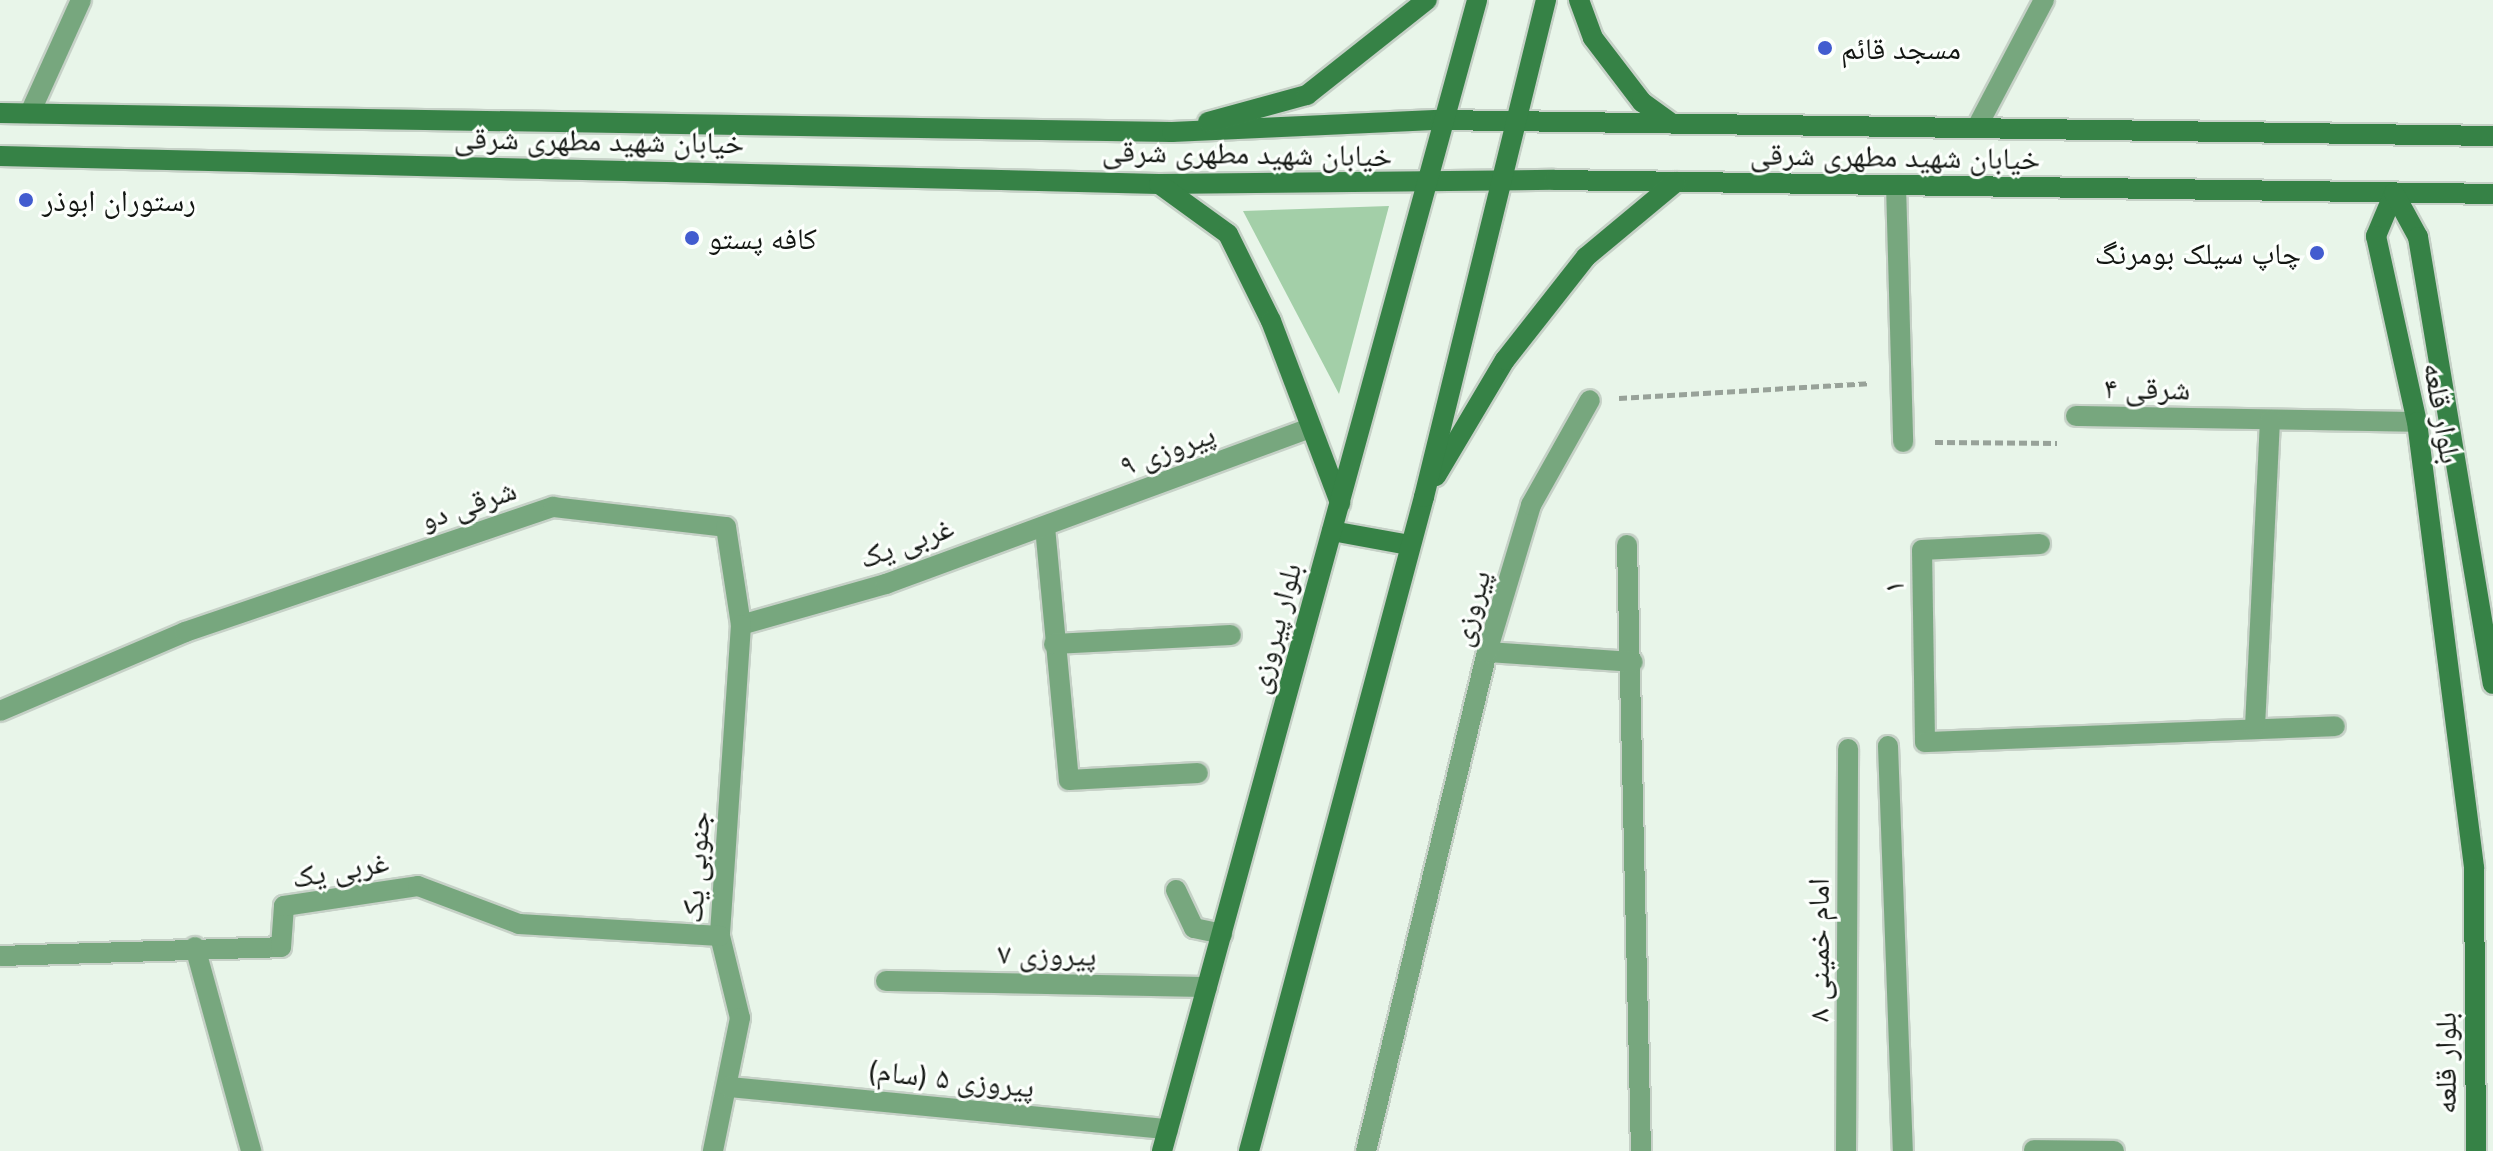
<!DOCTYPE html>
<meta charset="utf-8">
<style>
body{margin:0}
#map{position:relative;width:2493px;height:1151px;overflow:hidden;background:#e8f5e9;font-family:Mulish,"Noto Naskh Arabic",sans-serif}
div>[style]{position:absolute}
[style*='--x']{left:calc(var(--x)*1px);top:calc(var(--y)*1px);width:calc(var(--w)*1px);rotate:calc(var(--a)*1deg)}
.green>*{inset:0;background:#a3cfa8}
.path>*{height:5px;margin-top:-2.5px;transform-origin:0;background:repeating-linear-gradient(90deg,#98a299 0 8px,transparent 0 12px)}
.roads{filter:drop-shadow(2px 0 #c6d1c7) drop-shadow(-2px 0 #c6d1c7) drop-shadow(0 2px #c6d1c7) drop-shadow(0 -2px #c6d1c7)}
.street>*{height:20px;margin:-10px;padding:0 10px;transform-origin:10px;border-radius:10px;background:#77a77e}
.secondary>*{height:20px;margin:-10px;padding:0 10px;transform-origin:10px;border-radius:10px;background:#368246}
.dots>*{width:22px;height:22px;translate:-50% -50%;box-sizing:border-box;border:4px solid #fcfffc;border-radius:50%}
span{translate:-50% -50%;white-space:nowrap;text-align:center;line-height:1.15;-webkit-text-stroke:6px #fcfffc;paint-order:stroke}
.poi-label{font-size:30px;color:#121612}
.left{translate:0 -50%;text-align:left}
.right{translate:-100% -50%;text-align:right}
.street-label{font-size:30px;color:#121612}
</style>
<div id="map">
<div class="green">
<div style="clip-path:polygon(1389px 206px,1339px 394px,1243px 211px)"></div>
</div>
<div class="path">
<div style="--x:1619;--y:398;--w:250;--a:-3.4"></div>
<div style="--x:1935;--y:442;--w:122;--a:0.5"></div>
</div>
<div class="roads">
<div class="street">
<div style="--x:30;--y:113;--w:124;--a:-65.7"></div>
<div style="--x:1977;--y:127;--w:144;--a:-62.2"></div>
<div style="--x:1896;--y:185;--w:257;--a:88.4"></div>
<div style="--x:2076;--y:416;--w:341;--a:1"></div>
<div style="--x:1045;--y:527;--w:254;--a:84.6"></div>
<div style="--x:1069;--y:780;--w:129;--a:-3.1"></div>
<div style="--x:2040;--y:544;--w:118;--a:177.1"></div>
<div style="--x:1922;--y:550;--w:192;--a:89.1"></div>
<div style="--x:1925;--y:742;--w:410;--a:-2.2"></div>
<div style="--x:1627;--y:545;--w:606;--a:88.68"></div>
<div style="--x:741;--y:625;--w:151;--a:-15.8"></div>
<div style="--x:886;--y:584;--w:451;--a:-20.2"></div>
<div style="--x:1054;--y:644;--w:177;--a:-2.9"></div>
<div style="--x:1487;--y:652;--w:146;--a:3.9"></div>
<div style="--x:0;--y:711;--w:201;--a:-23.1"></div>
<div style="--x:185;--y:632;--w:389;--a:-18.8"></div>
<div style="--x:553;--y:507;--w:174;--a:6.6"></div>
<div style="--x:726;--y:527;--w:99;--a:81.3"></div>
<div style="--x:741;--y:625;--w:312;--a:93.9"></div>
<div style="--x:720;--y:936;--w:84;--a:76.3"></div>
<div style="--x:740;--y:1018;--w:136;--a:101.5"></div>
<div style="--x:2255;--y:727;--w:307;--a:-87.2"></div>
<div style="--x:1888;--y:746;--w:405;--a:87.9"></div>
<div style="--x:1176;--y:890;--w:42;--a:64.7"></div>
<div style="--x:1194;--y:928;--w:29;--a:12"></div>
<div style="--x:195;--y:947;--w:212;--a:74.6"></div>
<div style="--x:0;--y:956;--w:281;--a:-1.8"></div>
<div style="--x:281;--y:947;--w:41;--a:-85.8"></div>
<div style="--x:284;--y:906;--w:135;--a:-8.5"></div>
<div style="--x:418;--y:886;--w:108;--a:20.6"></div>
<div style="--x:519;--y:924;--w:201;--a:3.4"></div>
<div style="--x:886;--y:981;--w:321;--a:1.1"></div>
<div style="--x:729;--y:1087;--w:441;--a:5.5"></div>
<div style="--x:2034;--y:1150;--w:80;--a:0.7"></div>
<div style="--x:1366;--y:1151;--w:513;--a:-76.37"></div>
<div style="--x:1487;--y:652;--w:153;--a:-73.3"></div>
<div style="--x:1531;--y:505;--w:120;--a:-60.7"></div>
<div style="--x:1846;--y:1151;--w:402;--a:-89.7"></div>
</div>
<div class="secondary">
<div style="--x:1579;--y:0;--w:40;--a:69.8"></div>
<div style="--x:1593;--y:38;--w:81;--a:52.6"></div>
<div style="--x:1642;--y:102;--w:36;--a:36"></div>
<div style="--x:0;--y:113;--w:1172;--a:0.93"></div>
<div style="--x:1172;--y:132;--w:268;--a:-2.6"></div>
<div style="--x:1440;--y:120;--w:1053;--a:0.87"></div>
<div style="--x:1208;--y:122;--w:103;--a:-15.3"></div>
<div style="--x:1307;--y:95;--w:153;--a:-38.4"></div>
<div style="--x:0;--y:156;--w:1159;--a:1.38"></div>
<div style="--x:1159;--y:184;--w:395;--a:-0.6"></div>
<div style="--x:1554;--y:180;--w:939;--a:0.85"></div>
<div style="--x:1159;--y:184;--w:85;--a:35.9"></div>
<div style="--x:1228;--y:234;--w:97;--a:63.7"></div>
<div style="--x:1271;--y:321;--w:195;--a:69.2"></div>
<div style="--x:2394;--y:193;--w:47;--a:112.7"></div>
<div style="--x:2376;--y:236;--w:190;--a:77.6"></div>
<div style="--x:2417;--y:422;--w:450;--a:82.7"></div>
<div style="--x:2474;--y:868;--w:283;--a:89.6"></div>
<div style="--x:2394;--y:193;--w:50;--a:61.4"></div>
<div style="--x:2418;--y:237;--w:453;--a:80.5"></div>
<div style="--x:1436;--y:476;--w:135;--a:-59.3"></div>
<div style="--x:1505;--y:360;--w:131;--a:-51.8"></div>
<div style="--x:1586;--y:257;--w:117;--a:-39.8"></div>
<div style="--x:1332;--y:531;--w:78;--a:10.3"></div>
<div style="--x:1162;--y:1151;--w:1193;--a:-74.69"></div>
<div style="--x:1249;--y:1151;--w:677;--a:-75.02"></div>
<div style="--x:1424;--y:497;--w:512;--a:-76.21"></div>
</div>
</div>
<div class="dots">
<div style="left:1825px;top:48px;background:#425ccf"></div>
<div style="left:26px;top:200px;background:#425ccf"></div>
<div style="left:692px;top:238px;background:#425ccf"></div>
<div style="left:2317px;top:253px;background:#425ccf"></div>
</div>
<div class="poi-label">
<span class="left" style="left:1841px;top:48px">مسجد قائم</span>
<span class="left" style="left:42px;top:200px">رستوران ابوذر</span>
<span class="left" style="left:708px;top:238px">کافه پستو</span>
<span class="right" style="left:2301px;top:253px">چاپ سیلک بومرنگ</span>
</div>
<div class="street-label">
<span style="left:599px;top:140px;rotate:1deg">خیابان شهید مطهری شرقی</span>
<span style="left:1247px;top:153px;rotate:1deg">خیابان شهید مطهری شرقی</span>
<span style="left:1895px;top:156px;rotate:1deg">خیابان شهید مطهری شرقی</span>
<span style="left:2147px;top:388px;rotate:1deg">شرقی ۴</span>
<span style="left:2443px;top:413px;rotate:80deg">بلوار قلعه</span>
<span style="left:1167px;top:449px;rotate:-20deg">پیروزی ۹</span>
<span style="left:468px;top:504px;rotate:-19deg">شرقی دو</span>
<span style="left:906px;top:542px;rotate:-20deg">غربی یک</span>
<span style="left:1893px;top:587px;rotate:-91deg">۱</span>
<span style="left:1470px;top:608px;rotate:-74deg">پیروزی</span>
<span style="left:1274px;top:628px;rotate:-75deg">بلوار پیروزی</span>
<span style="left:695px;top:867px;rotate:-86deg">جنوبی یک</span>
<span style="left:340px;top:869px;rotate:-10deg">غربی یک</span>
<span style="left:1818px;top:950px;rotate:-90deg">امام خمینی ۸</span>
<span style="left:1047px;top:954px;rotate:1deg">پیروزی ۷</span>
<span style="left:2445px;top:1063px;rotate:-90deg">بلوار قلعه</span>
<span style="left:951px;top:1078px;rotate:6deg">پیروزی ۵ (سام)</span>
</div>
</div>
